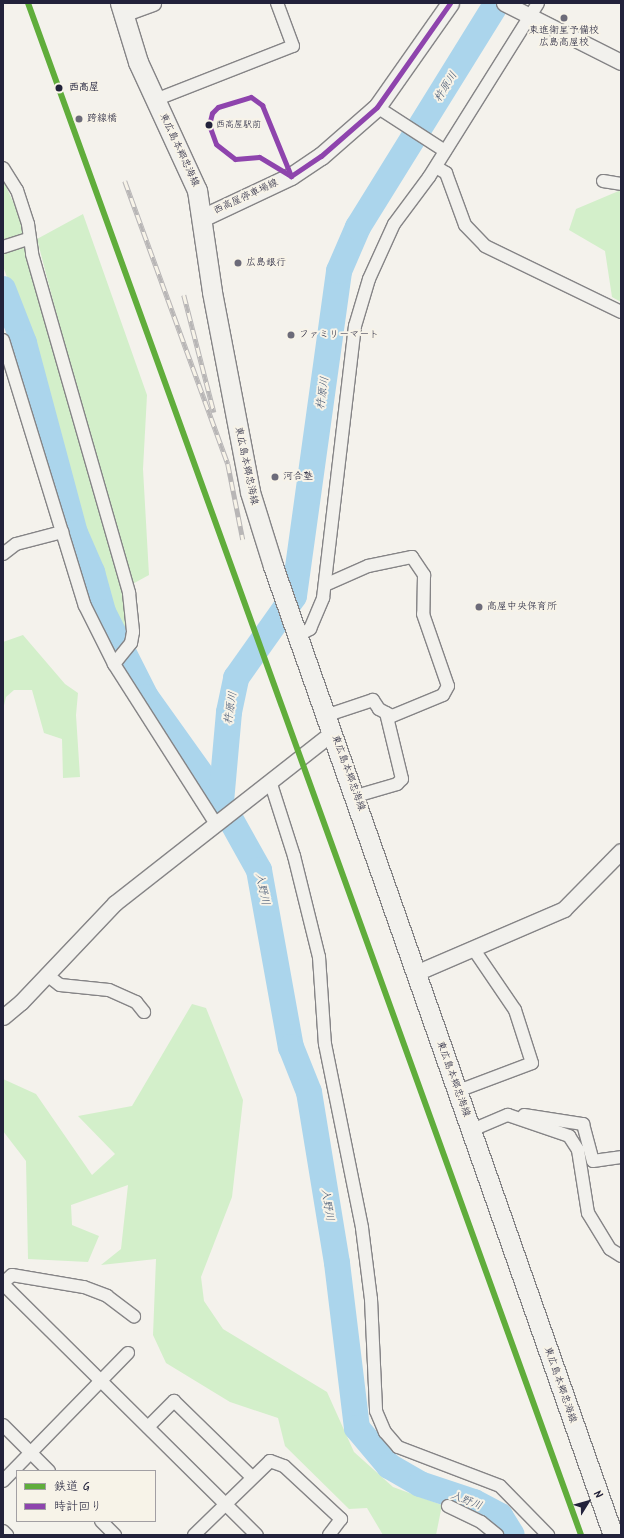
<!DOCTYPE html>
<meta charset="utf-8">
<style>
body{margin:0}
#map{position:relative;width:624px;height:1538px;overflow:hidden;background:#f4f2ec;font-family:Kalam,"Klee One",sans-serif}
div>[style]{position:absolute}
[style*='--x']{left:calc(var(--x)*1px);top:calc(var(--y)*1px);width:calc(var(--w)*1px);rotate:calc(var(--a)*1deg)}
.green>*{inset:0;background:#d3efca}
.river>*{height:26px;margin:-13px;padding:0 13px;transform-origin:13px;border-radius:13px;background:#abd5ec}
.roads{filter:drop-shadow(1px 0 #858486) drop-shadow(-1px 0 #858486) drop-shadow(0 1px #858486) drop-shadow(0 -1px #858486)}
.minor>*{height:12px;margin:-6px;padding:0 6px;transform-origin:6px;border-radius:6px;background:#f2f1ed}
.tertiary>*{height:15px;margin:-7.5px;padding:0 7.5px;transform-origin:7.5px;border-radius:7.5px;background:#f2f1ed}
.secondary>*{height:17px;margin:-8.5px;padding:0 8.5px;transform-origin:8.5px;border-radius:8.5px;background:#f2f1ed}
.primary>*{height:19px;margin:-9.5px;padding:0 9.5px;transform-origin:9.5px;border-radius:9.5px;background:#f2f1ed}
.rail>*{height:4.5px;margin-top:-2.25px;transform-origin:0;background:repeating-linear-gradient(90deg,#f7f3e8 0 9px,#b8b6b6 0 18px);box-sizing:border-box;border-block:1px solid #b8b6b6}
.bus-1>*{height:5px;margin:-2.5px;padding:0 2.5px;transform-origin:2.5px;border-radius:2.5px;background:#8e44ad}
.rail-1>*{height:6px;margin:-3px;padding:0 3px;transform-origin:3px;border-radius:3px;background:#60ad3b}
.dots>*{width:11px;height:11px;translate:-50% -50%;box-sizing:border-box;border:2px solid #f7f3e8;border-radius:50%}
span{translate:-50% -50%;white-space:nowrap;text-align:center;line-height:1.15;-webkit-text-stroke:4px #f7f3e8;paint-order:stroke}
.bus-label{font-size:9px;color:#22223b}
.left{translate:0 -50%;text-align:left}
.poi-label{font-size:10px;color:#22223b}
.stop-label{font-size:10px;color:#22223b;font-weight:700}
.street-label{font-size:10px;color:#22223b}
.water-label{font-size:11px;color:#425470;font-style:italic}
.frame{position:absolute;inset:0;border:4px solid #22223b;pointer-events:none}
.legend{position:absolute;left:16px;top:1470px;width:140px;height:52px;box-sizing:border-box;background:#f7f3e8;border:1px solid #a29fa3;margin:0;padding:5px 7px;list-style:none;font-size:12px;color:#22223b}
.legend li{display:flex;align-items:center;gap:8px;height:20px}
.legend b{width:20px;border:1px solid #a29fa3}
.north{position:absolute;left:568px;top:1482px;width:40px;height:40px;-webkit-text-stroke:3px #f7f3e8;paint-order:stroke;rotate:53deg;font-size:11px;font-weight:700;line-height:16px;text-align:center;color:#22223b}
.north::after{content:'';display:block;margin:auto;width:14px;height:18px;background:#22223b;clip-path:polygon(50% 0,100% 100%,50% 72%,0 100%)}
</style>
<div id="map">
<div class="green">
<div style="clip-path:polygon(3px 180px,21px 219px,124px 574px,37px 239px,83px 214px,147px 395px,143px 469px,149px 575px,127px 587px,133px 632px,123px 639px,63px 466px,33px 351px,3px 266px)"></div>
<div style="clip-path:polygon(621px 190px,621px 302px,612px 297px,605px 251px,569px 230px,576px 209px)"></div>
<div style="clip-path:polygon(23px 635px,65px 684px,78px 693px,76px 715px,80px 777px,63px 778px,62px 739px,44px 733px,32px 690px,14px 690px,6px 697px,3px 710px,3px 642px)"></div>
<div style="clip-path:polygon(192px 1004px,206px 1008px,243px 1100px,232px 1197px,201px 1277px,204px 1301px,223px 1329px,327px 1392px,354px 1452px,393px 1487px,442px 1505px,436px 1535px,383px 1535px,367px 1508px,349px 1509px,285px 1446px,278px 1418px,230px 1402px,166px 1363px,153px 1335px,156px 1259px,101px 1265px,121px 1249px,128px 1185px,71px 1205px,72px 1225px,99px 1236px,88px 1262px,28px 1259px,26px 1161px,3px 1131px,3px 1079px,36px 1094px,92px 1175px,115px 1154px,78px 1116px,132px 1106px)"></div>
</div>
<div class="river">
<div style="--x:3;--y:289;--w:58;--a:68.7"></div>
<div style="--x:24;--y:343;--w:197;--a:75"></div>
<div style="--x:75;--y:533;--w:43;--a:66.4"></div>
<div style="--x:92;--y:572;--w:41;--a:74.6"></div>
<div style="--x:103;--y:612;--w:95;--a:63.2"></div>
<div style="--x:146;--y:697;--w:129;--a:54.5"></div>
<div style="--x:221;--y:802;--w:78;--a:60.8"></div>
<div style="--x:259;--y:870;--w:180;--a:79.8"></div>
<div style="--x:291;--y:1047;--w:48;--a:68.2"></div>
<div style="--x:309;--y:1092;--w:173;--a:80.7"></div>
<div style="--x:337;--y:1263;--w:166;--a:83.1"></div>
<div style="--x:357;--y:1428;--w:50;--a:49.9"></div>
<div style="--x:389;--y:1466;--w:36;--a:30"></div>
<div style="--x:420;--y:1484;--w:57;--a:18.4"></div>
<div style="--x:474;--y:1502;--w:30;--a:28"></div>
<div style="--x:500;--y:1516;--w:22;--a:58"></div>
<div style="--x:221;--y:802;--w:90;--a:-84.9"></div>
<div style="--x:229;--y:712;--w:35;--a:-78"></div>
<div style="--x:236;--y:678;--w:100;--a:-54.7"></div>
<div style="--x:294;--y:596;--w:328;--a:-82.1"></div>
<div style="--x:339;--y:271;--w:48;--a:-66.6"></div>
<div style="--x:358;--y:227;--w:264;--a:-58.2"></div>
</div>
<div class="roads">
<div class="minor">
<div style="--x:155;--y:100;--w:148;--a:-21.4"></div>
<div style="--x:293;--y:46;--w:46;--a:-110.4"></div>
<div style="--x:377;--y:107;--w:81;--a:32.9"></div>
<div style="--x:436;--y:167;--w:12;--a:31"></div>
<div style="--x:446;--y:173;--w:55;--a:69.9"></div>
<div style="--x:465;--y:225;--w:29;--a:46"></div>
<div style="--x:485;--y:246;--w:151;--a:25.9"></div>
<div style="--x:3;--y:168;--w:26;--a:58"></div>
<div style="--x:17;--y:190;--w:36;--a:72"></div>
<div style="--x:28;--y:224;--w:30;--a:82"></div>
<div style="--x:32;--y:254;--w:353;--a:74"></div>
<div style="--x:129;--y:593;--w:39;--a:84"></div>
<div style="--x:133;--y:632;--w:11;--a:100"></div>
<div style="--x:131;--y:643;--w:27;--a:129"></div>
<div style="--x:603;--y:181;--w:18;--a:9"></div>
<div style="--x:3;--y:247;--w:28;--a:-18"></div>
<div style="--x:3;--y:340;--w:278;--a:72.9"></div>
<div style="--x:85;--y:606;--w:65;--a:63.4"></div>
<div style="--x:114;--y:664;--w:190;--a:57.5"></div>
<div style="--x:3;--y:554;--w:16;--a:-38"></div>
<div style="--x:16;--y:544;--w:48;--a:-14.6"></div>
<div style="--x:325;--y:585;--w:47;--a:-23.8"></div>
<div style="--x:368;--y:566;--w:45;--a:-11.6"></div>
<div style="--x:412;--y:557;--w:22;--a:56"></div>
<div style="--x:424;--y:575;--w:39;--a:91"></div>
<div style="--x:423;--y:614;--w:76;--a:70.9"></div>
<div style="--x:448;--y:686;--w:10;--a:119"></div>
<div style="--x:443;--y:695;--w:55;--a:157.6"></div>
<div style="--x:392;--y:716;--w:15;--a:-152"></div>
<div style="--x:379;--y:709;--w:11;--a:-124"></div>
<div style="--x:373;--y:700;--w:47;--a:161.6"></div>
<div style="--x:299;--y:635;--w:13;--a:-29"></div>
<div style="--x:310;--y:629;--w:34;--a:-67"></div>
<div style="--x:323;--y:598;--w:274;--a:-83.3"></div>
<div style="--x:355;--y:326;--w:49;--a:-73.4"></div>
<div style="--x:369;--y:279;--w:60;--a:-65.6"></div>
<div style="--x:394;--y:224;--w:59;--a:-53.3"></div>
<div style="--x:429;--y:177;--w:205;--a:-57.9"></div>
<div style="--x:271;--y:784;--w:76;--a:72.3"></div>
<div style="--x:294;--y:856;--w:104;--a:76.1"></div>
<div style="--x:319;--y:957;--w:87;--a:86.1"></div>
<div style="--x:325;--y:1044;--w:188;--a:78.6"></div>
<div style="--x:362;--y:1228;--w:72;--a:82.8"></div>
<div style="--x:371;--y:1299;--w:112;--a:87.4"></div>
<div style="--x:376;--y:1411;--w:23;--a:67"></div>
<div style="--x:385;--y:1432;--w:20;--a:49"></div>
<div style="--x:398;--y:1447;--w:109;--a:20.9"></div>
<div style="--x:500;--y:1486;--w:69;--a:45.6"></div>
<div style="--x:356;--y:796;--w:43;--a:-16.3"></div>
<div style="--x:397;--y:784;--w:7;--a:-45"></div>
<div style="--x:402;--y:779;--w:68;--a:-103.6"></div>
<div style="--x:47;--y:975;--w:16;--a:38"></div>
<div style="--x:60;--y:985;--w:49;--a:5.8"></div>
<div style="--x:109;--y:990;--w:30;--a:24"></div>
<div style="--x:136;--y:1002;--w:13;--a:51"></div>
<div style="--x:458;--y:1091;--w:79;--a:-20.7"></div>
<div style="--x:532;--y:1063;--w:56;--a:-107.8"></div>
<div style="--x:515;--y:1010;--w:73;--a:-124.3"></div>
<div style="--x:524;--y:1115;--w:60;--a:8.7"></div>
<div style="--x:583;--y:1124;--w:38;--a:75"></div>
<div style="--x:593;--y:1161;--w:28;--a:-8"></div>
<div style="--x:472;--y:1130;--w:39;--a:-23"></div>
<div style="--x:508;--y:1115;--w:65;--a:19"></div>
<div style="--x:569;--y:1136;--w:17;--a:57"></div>
<div style="--x:578;--y:1150;--w:64;--a:81"></div>
<div style="--x:588;--y:1213;--w:42;--a:58.6"></div>
<div style="--x:610;--y:1249;--w:13;--a:32"></div>
<div style="--x:3;--y:1283;--w:12;--a:-42"></div>
<div style="--x:12;--y:1275;--w:73;--a:9.5"></div>
<div style="--x:84;--y:1287;--w:25;--a:21"></div>
<div style="--x:107;--y:1296;--w:34;--a:37"></div>
<div style="--x:3;--y:1284;--w:357;--a:44.7"></div>
<div style="--x:3;--y:1425;--w:65;--a:45"></div>
<div style="--x:148;--y:1427;--w:37;--a:-45"></div>
<div style="--x:174;--y:1401;--w:109;--a:44.3"></div>
<div style="--x:3;--y:1481;--w:179;--a:-45.7"></div>
<div style="--x:448;--y:1506;--w:37;--a:26"></div>
<div style="--x:481;--y:1522;--w:21;--a:39"></div>
<div style="--x:101;--y:1521;--w:20;--a:45"></div>
<div style="--x:3;--y:1531;--w:6;--a:45"></div>
<div style="--x:194;--y:1535;--w:106;--a:-44.2"></div>
<div style="--x:270;--y:1461;--w:15;--a:20"></div>
<div style="--x:284;--y:1466;--w:78;--a:42.9"></div>
<div style="--x:341;--y:1519;--w:20;--a:127"></div>
</div>
<div class="tertiary">
<div style="--x:504;--y:3;--w:131;--a:26.8"></div>
<div style="--x:123;--y:14;--w:32;--a:-20"></div>
<div style="--x:418;--y:972;--w:159;--a:-23.3"></div>
<div style="--x:564;--y:909;--w:81;--a:-45.5"></div>
<div style="--x:3;--y:1017;--w:23;--a:-40"></div>
<div style="--x:21;--y:1002;--w:137;--a:-46.5"></div>
<div style="--x:115;--y:903;--w:277;--a:-38.1"></div>
</div>
<div class="secondary">
<div style="--x:204;--y:217;--w:96;--a:-25.2"></div>
<div style="--x:291;--y:176;--w:36;--a:-34"></div>
<div style="--x:321;--y:156;--w:74;--a:-41.2"></div>
<div style="--x:377;--y:107;--w:127;--a:-54.9"></div>
</div>
<div class="primary">
<div style="--x:120;--y:3;--w:62;--a:73"></div>
<div style="--x:138;--y:62;--w:141;--a:65.3"></div>
<div style="--x:197;--y:190;--w:103;--a:81.6"></div>
<div style="--x:212;--y:292;--w:204;--a:79.2"></div>
<div style="--x:250;--y:492;--w:77;--a:72.7"></div>
<div style="--x:273;--y:566;--w:1027;--a:70.67"></div>
</div>
</div>
<div class="rail">
<div style="--x:125;--y:181;--w:301;--a:70"></div>
<div style="--x:228;--y:464;--w:77;--a:78.8"></div>
<div style="--x:184;--y:295;--w:121;--a:75.6"></div>
</div>
<div class="bus-1">
<div style="--x:251;--y:97;--w:14;--a:36"></div>
<div style="--x:262;--y:105;--w:77;--a:67.8"></div>
<div style="--x:291;--y:176;--w:37;--a:-149"></div>
<div style="--x:259;--y:157;--w:24;--a:175"></div>
<div style="--x:235;--y:159;--w:24;--a:-142"></div>
<div style="--x:216;--y:144;--w:20;--a:-110"></div>
<div style="--x:209;--y:125;--w:12;--a:-76"></div>
<div style="--x:212;--y:113;--w:8;--a:-45"></div>
<div style="--x:218;--y:107;--w:34;--a:-17"></div>
<div style="--x:291;--y:176;--w:36;--a:-34"></div>
<div style="--x:321;--y:156;--w:74;--a:-41.2"></div>
<div style="--x:377;--y:107;--w:127;--a:-54.9"></div>
</div>
<div class="rail-1">
<div style="--x:28;--y:3;--w:1629;--a:70.15"></div>
</div>
<div class="dots">
<div style="left:564px;top:18px;background:#6c6b79"></div>
<div style="left:59px;top:88px;background:#22223b"></div>
<div style="left:79px;top:119px;background:#6c6b79"></div>
<div style="left:209px;top:125px;background:#22223b"></div>
<div style="left:238px;top:263px;background:#6c6b79"></div>
<div style="left:291px;top:335px;background:#6c6b79"></div>
<div style="left:275px;top:477px;background:#6c6b79"></div>
<div style="left:479px;top:607px;background:#6c6b79"></div>
</div>
<div class="bus-label">
<span class="left" style="left:216px;top:125px">西高屋駅前</span>
</div>
<div class="poi-label">
<span style="left:564px;top:36px">東進衛星予備校<br>広島高屋校</span>
<span class="left" style="left:87px;top:119px">跨線橋</span>
<span class="left" style="left:246px;top:263px">広島銀行</span>
<span class="left" style="left:299px;top:335px">ファミリーマート</span>
<span class="left" style="left:283px;top:477px">河合塾</span>
<span class="left" style="left:487px;top:607px">高屋中央保育所</span>
</div>
<div class="stop-label">
<span class="left" style="left:69px;top:88px">西高屋</span>
</div>
<div class="street-label">
<span style="left:179px;top:150px;rotate:65deg">東広島本郷忠海線</span>
<span style="left:246px;top:197px;rotate:-25deg">西高屋停車場線</span>
<span style="left:246px;top:466px;rotate:78deg">東広島本郷忠海線</span>
<span style="left:348px;top:773px;rotate:70deg">東広島本郷忠海線</span>
<span style="left:453px;top:1079px;rotate:70deg">東広島本郷忠海線</span>
<span style="left:560px;top:1385px;rotate:71deg">東広島本郷忠海線</span>
</div>
<div class="water-label">
<span style="left:446px;top:87px;rotate:-58deg">杵原川</span>
<span style="left:323px;top:393px;rotate:-82deg">杵原川</span>
<span style="left:231px;top:708px;rotate:-81deg">杵原川</span>
<span style="left:262px;top:889px;rotate:78deg">入野川</span>
<span style="left:327px;top:1205px;rotate:81deg">入野川</span>
<span style="left:466px;top:1501px;rotate:21deg">入野川</span>
</div>
<div class="frame"></div>
<ul class="legend">
<li><b style="height:5px;background:#60ad3b"></b>鉄道 G</li>
<li><b style="height:5px;background:#8e44ad"></b>時計回り</li>
</ul>
<div class="north">N</div>
</div>
